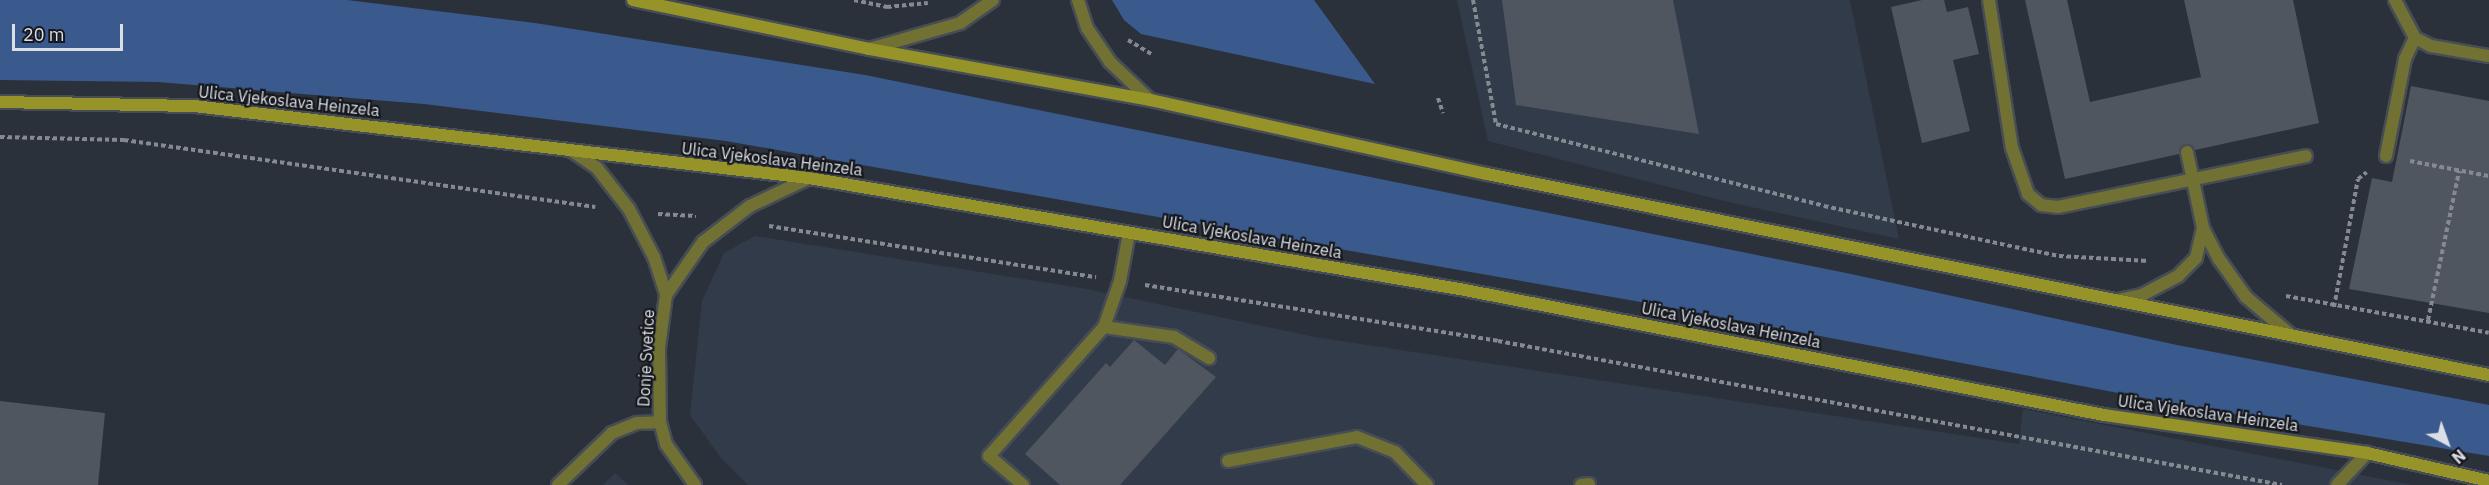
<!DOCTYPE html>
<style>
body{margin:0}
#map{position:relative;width:2489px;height:485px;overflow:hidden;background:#2b313a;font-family:"IBM Plex Sans",sans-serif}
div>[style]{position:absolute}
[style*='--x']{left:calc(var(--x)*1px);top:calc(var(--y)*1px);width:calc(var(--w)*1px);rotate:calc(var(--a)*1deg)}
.built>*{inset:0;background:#323b49}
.green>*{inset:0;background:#3a5a8e}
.building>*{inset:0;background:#4f5660}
.path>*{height:4px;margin-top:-2px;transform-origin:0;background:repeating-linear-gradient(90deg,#858a92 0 4.5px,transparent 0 7.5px)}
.roads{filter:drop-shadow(2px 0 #474d55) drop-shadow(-2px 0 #474d55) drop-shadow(0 2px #474d55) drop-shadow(0 -2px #474d55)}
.service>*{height:12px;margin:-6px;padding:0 6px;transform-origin:6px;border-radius:6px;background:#717134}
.minor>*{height:12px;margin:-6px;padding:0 6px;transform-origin:6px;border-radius:6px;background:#717134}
.tertiary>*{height:12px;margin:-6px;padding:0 6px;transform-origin:6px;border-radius:6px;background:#717134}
.secondary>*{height:12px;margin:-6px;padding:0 6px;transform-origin:6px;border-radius:6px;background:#969429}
span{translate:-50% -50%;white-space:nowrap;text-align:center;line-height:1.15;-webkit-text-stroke:4.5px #16181d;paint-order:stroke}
.street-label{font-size:16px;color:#dbdfe5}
.north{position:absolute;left:2417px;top:413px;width:60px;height:60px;-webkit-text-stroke:4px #16181d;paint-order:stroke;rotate:139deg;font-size:16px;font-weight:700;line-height:24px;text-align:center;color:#dbdfe5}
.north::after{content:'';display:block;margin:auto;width:21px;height:27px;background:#dbdfe5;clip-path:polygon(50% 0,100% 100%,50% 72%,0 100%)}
.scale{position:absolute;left:12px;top:24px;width:111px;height:27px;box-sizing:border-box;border:3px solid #dbdfe5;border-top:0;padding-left:8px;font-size:18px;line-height:21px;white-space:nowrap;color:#dbdfe5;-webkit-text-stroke:4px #16181d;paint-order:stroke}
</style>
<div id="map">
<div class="built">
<div style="clip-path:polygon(1457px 0,1850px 0,1899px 239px,1728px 202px,1488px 141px)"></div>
<div style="clip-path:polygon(755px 236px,1087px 289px,1315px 337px,2019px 444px,2023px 409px,2413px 485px,748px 485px,721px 458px,690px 415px,702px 301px,724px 253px)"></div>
<div style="clip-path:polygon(615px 473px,628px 485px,603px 485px)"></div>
</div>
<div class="green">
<div style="clip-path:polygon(0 0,347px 0,535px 23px,865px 75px,1851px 274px,2177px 345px,2489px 405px,2489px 456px,2176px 404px,1658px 305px,726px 141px,424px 104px,158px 82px,0 80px)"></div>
<div style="clip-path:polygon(1112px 0,1314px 0,1375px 84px,1141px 34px,1124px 20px)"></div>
</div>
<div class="building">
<div style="clip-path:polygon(1502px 0,1673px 0,1699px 134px,1516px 105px)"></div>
<div style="clip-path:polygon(1922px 0,1944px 0,1947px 12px,1968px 7px,1979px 54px,1953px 60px,1970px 131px,1922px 143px,1891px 7px)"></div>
<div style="clip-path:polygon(2025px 0,2067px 0,2090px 102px,2201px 77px,2184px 0,2293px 0,2319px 123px,2195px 150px,2185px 144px,2179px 154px,2065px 179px)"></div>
<div style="clip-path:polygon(2411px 86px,2489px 101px,2489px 313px,2349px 289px,2372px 178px,2392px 182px)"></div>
<div style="clip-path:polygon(1134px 340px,1165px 365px,1178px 349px,1216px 377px,1120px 485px,1060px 485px,1025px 454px,1106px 363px,1110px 367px)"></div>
<div style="clip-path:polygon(0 401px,105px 413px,98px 485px,0 485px)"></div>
</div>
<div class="path">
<div style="--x:854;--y:0;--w:34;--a:12"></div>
<div style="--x:887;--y:7;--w:41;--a:-5.6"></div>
<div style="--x:1473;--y:0;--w:126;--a:79.5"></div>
<div style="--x:1496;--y:124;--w:338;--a:14"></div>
<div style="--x:1824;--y:206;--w:195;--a:12.1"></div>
<div style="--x:2015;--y:247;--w:45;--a:11.6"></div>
<div style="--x:2059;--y:256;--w:90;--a:3.2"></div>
<div style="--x:1128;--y:40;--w:27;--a:31"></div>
<div style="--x:1438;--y:98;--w:16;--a:72"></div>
<div style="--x:0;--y:137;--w:124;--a:1.4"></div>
<div style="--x:124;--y:140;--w:476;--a:8.1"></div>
<div style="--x:2410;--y:161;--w:80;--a:10.8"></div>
<div style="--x:658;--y:214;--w:38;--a:3"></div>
<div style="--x:769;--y:226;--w:331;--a:8.9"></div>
<div style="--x:1145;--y:285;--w:357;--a:9"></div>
<div style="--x:1498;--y:341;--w:797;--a:10.41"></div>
<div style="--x:2286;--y:296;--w:206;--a:10.3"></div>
<div style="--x:2334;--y:307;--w:130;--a:-79.4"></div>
<div style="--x:2358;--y:179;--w:11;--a:-38"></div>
<div style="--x:2428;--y:320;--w:152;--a:-78.2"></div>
</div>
<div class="roads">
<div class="service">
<div style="--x:1989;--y:0;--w:150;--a:81.2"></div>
<div style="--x:2012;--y:148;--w:49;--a:70.8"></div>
<div style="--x:2028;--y:194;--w:17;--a:40"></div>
<div style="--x:2041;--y:205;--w:17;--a:7"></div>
<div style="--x:2058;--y:207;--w:253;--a:-11.6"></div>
<div style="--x:2395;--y:0;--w:43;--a:62.2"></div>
<div style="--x:2415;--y:38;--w:18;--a:27"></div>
<div style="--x:2431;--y:46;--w:59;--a:9.8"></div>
<div style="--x:2187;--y:152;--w:78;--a:78.1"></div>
<div style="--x:2203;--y:228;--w:35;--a:63"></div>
<div style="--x:2219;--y:259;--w:47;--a:54.6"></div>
<div style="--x:2246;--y:297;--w:59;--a:40.2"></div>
<div style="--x:2386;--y:156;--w:99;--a:-78.9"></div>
<div style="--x:2405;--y:59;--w:23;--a:-65"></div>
<div style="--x:2118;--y:300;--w:25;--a:-12"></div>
<div style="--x:2142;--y:295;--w:41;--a:-27.8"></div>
<div style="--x:2178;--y:276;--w:25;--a:-45"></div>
<div style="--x:2196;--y:258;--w:31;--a:-77"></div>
<div style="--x:1104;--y:327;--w:71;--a:8.1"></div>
<div style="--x:1174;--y:337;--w:41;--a:31"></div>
<div style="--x:1228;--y:461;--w:131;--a:-10.5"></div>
<div style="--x:1357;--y:437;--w:41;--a:21.5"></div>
<div style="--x:1395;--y:452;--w:46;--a:45.9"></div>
<div style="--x:1023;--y:485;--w:45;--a:-139.5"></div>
<div style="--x:989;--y:456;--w:173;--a:-48.3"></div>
<div style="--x:1104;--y:327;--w:49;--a:-70.8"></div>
<div style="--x:1120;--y:281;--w:49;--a:-79.4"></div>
<div style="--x:1581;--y:485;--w:8;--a:-7"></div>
<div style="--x:2337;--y:485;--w:44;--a:-46.8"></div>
</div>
<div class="minor">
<div style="--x:558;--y:485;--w:75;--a:-43.9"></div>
<div style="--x:612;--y:433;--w:27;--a:-22"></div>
<div style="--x:637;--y:423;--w:23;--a:-2"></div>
</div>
<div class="tertiary">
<div style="--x:1078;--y:0;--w:29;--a:72"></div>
<div style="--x:1087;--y:28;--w:41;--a:55.9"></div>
<div style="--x:1110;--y:62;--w:55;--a:43.5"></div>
<div style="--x:869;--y:49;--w:95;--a:-15.9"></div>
<div style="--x:960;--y:23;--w:40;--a:-34.9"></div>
<div style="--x:572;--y:151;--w:30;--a:34"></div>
<div style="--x:597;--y:168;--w:52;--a:52"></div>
<div style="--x:629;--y:209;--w:54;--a:62.5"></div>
<div style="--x:654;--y:257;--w:40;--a:72"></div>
<div style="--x:695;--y:485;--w:50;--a:-125.3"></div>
<div style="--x:666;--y:444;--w:23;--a:-105"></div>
<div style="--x:660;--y:422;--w:74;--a:-90.8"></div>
<div style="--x:659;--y:348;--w:53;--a:-82.5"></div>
<div style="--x:666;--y:295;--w:65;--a:-55.1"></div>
<div style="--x:703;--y:242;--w:59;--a:-37.5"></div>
<div style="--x:750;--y:206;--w:65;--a:-25.4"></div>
</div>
<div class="secondary">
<div style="--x:633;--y:0;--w:241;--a:11.7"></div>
<div style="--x:869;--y:49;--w:286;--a:10.3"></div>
<div style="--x:1150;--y:100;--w:345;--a:12.4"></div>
<div style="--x:1487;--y:174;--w:1022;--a:11.34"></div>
<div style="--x:0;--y:102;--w:194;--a:1.2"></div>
<div style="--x:194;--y:106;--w:619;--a:6.68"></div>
<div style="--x:809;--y:178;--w:665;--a:9.69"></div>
<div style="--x:1465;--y:290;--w:651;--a:11.07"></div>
<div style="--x:2104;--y:415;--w:266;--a:8.2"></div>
<div style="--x:2367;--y:453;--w:125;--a:12.9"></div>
</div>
</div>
<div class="street-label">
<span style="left:289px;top:101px;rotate:6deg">Ulica Vjekoslava Heinzela</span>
<span style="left:772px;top:159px;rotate:7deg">Ulica Vjekoslava Heinzela</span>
<span style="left:1252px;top:237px;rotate:10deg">Ulica Vjekoslava Heinzela</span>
<span style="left:1731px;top:325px;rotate:11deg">Ulica Vjekoslava Heinzela</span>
<span style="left:646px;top:358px;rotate:-87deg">Donje Svetice</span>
<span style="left:2208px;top:413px;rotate:8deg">Ulica Vjekoslava Heinzela</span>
</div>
<div class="north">N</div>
<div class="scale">20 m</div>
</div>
